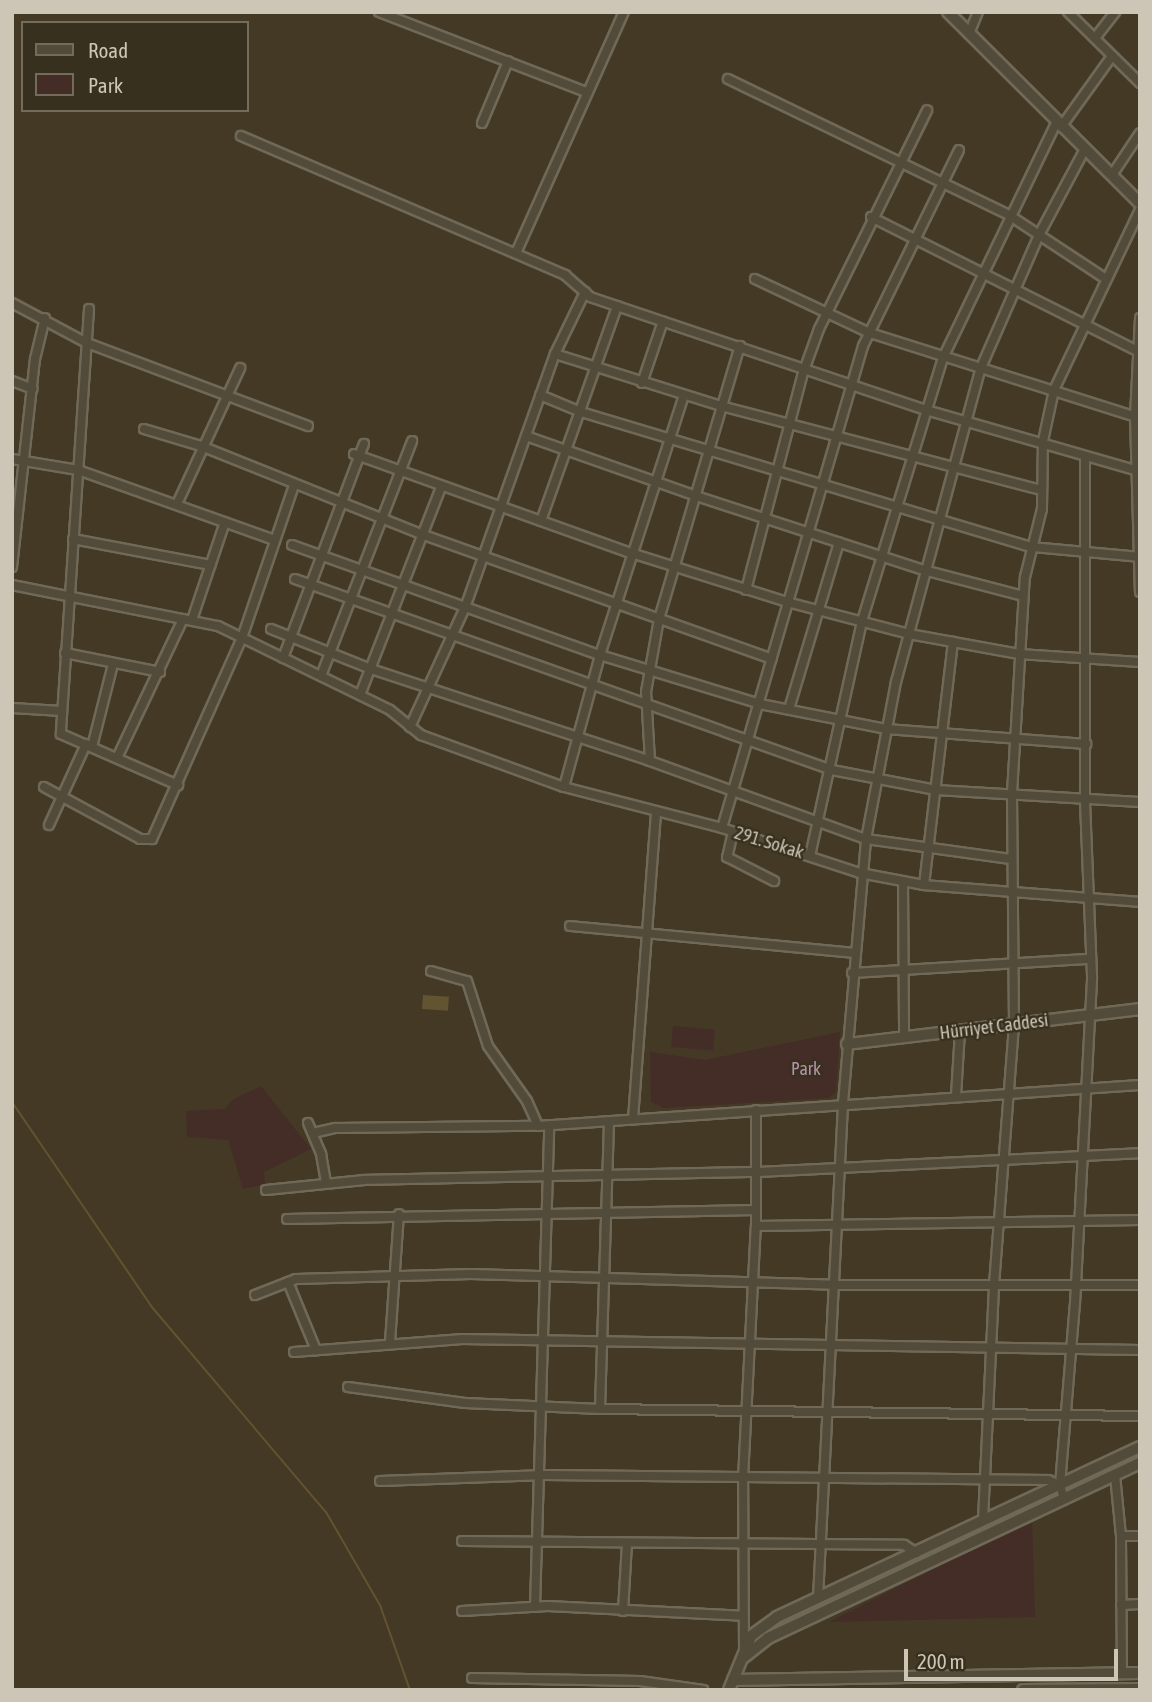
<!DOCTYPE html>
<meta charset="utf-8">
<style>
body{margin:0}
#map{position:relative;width:1152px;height:1702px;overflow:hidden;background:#433925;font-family:"Asap Condensed",sans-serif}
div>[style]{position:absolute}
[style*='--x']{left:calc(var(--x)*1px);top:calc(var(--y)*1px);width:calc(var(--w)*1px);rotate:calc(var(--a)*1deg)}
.green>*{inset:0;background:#442d27;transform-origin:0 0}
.water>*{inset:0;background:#625331;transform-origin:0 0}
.stream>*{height:2px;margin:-1px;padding:0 1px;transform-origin:1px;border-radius:1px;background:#625331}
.roads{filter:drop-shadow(2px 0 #706958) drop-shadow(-2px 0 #706958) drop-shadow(0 2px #706958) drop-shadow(0 -2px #706958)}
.minor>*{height:8px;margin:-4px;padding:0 4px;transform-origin:4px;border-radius:4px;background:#534b39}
.tertiary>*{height:10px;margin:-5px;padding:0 5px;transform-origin:5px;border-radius:5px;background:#534b39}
span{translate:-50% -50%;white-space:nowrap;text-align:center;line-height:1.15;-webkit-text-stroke:5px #38301e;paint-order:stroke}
.street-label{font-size:18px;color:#cdc6b7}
.park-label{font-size:18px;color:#b791aa}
.frame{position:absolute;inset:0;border:14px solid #cdc6b7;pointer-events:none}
.legend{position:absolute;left:21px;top:21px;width:228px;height:91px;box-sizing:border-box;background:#38301e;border:2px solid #746c5b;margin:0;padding:9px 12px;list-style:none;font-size:21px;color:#cdc6b7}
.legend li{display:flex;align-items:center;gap:14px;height:35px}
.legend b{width:35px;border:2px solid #746c5b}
.scale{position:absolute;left:904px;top:1649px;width:214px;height:32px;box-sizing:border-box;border:4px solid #cdc6b7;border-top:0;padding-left:9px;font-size:21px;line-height:24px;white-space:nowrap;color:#cdc6b7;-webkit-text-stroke:5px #38301e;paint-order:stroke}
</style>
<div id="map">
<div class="green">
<div style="left:673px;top:1026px;width:42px;height:21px;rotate:5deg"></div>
<div style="clip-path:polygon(840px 1032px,836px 1092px,828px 1098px,664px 1108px,651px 1102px,650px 1052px,705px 1060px)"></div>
<div style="clip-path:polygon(261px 1086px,311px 1149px,264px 1172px,265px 1184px,243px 1189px,228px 1140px,187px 1137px,186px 1111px,225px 1109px,232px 1100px)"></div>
<div style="clip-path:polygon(1032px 1519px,1035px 1617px,829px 1622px)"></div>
</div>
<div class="water">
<div style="left:423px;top:995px;width:26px;height:14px;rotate:4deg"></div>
</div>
<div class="stream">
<div style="--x:12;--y:1102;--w:247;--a:55.7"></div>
<div style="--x:151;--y:1306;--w:270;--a:49.7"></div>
<div style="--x:326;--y:1512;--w:108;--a:59.9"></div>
<div style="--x:380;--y:1605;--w:90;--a:70.6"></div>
</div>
<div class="roads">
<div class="minor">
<div style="--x:379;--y:12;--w:222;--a:21.1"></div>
<div style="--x:1068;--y:12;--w:101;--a:44.6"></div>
<div style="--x:969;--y:34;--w:24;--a:-68"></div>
<div style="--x:1095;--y:38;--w:33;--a:-52"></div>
<div style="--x:728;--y:79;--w:312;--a:25.8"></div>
<div style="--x:1009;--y:215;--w:116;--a:33.4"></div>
<div style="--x:482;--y:123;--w:67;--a:-67.2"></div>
<div style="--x:1061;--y:127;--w:87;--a:-54.3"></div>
<div style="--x:241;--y:136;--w:353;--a:23.2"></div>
<div style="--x:565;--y:275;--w:33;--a:41"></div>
<div style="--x:590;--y:297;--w:354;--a:18.6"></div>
<div style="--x:926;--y:410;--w:222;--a:16"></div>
<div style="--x:1112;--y:175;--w:50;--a:-56.3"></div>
<div style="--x:871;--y:217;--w:298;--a:26.7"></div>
<div style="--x:516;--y:253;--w:264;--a:-65.9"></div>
<div style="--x:755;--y:279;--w:127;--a:25.2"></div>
<div style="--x:870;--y:333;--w:283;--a:17.5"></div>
<div style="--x:12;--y:303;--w:85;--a:28.1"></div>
<div style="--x:87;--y:343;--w:236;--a:20.6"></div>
<div style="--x:89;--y:309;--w:426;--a:93.8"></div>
<div style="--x:61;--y:734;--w:128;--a:23.6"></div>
<div style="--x:1140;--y:318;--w:98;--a:92.9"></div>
<div style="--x:1135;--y:416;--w:176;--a:88.4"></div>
<div style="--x:555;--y:354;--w:174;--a:17.4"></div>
<div style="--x:721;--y:406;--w:331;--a:14.7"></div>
<div style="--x:12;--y:381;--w:22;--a:21"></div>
<div style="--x:642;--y:383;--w:65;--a:-71.3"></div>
<div style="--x:540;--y:395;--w:44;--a:22.5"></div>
<div style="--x:581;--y:412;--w:471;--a:16.7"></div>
<div style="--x:1032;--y:547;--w:108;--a:5.3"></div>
<div style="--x:144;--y:429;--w:59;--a:16.6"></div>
<div style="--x:201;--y:446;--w:240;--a:21.8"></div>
<div style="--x:424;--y:535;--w:369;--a:19.6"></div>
<div style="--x:526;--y:436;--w:180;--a:19.4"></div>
<div style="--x:696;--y:496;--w:243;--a:18"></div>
<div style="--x:927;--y:571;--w:99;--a:14.6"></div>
<div style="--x:354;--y:454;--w:297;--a:19.7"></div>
<div style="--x:634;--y:554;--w:160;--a:17.4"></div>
<div style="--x:787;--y:602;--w:126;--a:14.7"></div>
<div style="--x:909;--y:634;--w:112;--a:10.3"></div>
<div style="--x:1019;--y:654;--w:121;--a:3.8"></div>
<div style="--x:12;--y:459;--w:67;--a:9.5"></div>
<div style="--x:78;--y:470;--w:209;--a:19.6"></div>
<div style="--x:177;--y:504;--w:150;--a:-65.1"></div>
<div style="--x:541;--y:521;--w:228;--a:-70.5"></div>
<div style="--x:73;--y:539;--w:140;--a:10.7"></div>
<div style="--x:292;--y:545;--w:327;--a:19.7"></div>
<div style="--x:600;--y:655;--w:167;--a:17"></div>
<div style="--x:760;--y:704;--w:128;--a:11.2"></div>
<div style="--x:886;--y:729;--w:201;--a:4.3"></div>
<div style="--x:12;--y:567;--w:209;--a:-83.7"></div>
<div style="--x:35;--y:359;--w:42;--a:-76.3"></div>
<div style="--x:295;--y:579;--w:570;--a:19.58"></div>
<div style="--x:832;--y:770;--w:106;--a:10.9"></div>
<div style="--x:936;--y:790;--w:204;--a:3.4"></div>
<div style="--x:12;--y:585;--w:210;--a:11.3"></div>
<div style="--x:218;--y:626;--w:191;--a:26"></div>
<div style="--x:390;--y:710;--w:40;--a:39"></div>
<div style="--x:421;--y:735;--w:152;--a:20"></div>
<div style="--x:564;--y:787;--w:163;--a:14.5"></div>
<div style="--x:722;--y:828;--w:145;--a:18.1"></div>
<div style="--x:860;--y:873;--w:65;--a:10.6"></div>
<div style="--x:924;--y:885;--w:217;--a:4.5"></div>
<div style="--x:746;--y:590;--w:221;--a:-75.3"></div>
<div style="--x:802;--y:376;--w:50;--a:-70.1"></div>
<div style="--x:819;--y:329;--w:244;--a:-63.7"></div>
<div style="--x:192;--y:620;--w:103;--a:-71.4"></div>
<div style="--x:271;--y:629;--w:108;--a:21.8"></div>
<div style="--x:371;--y:669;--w:294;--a:18.2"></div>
<div style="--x:650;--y:761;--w:230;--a:19.9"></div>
<div style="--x:866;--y:839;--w:146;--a:7.9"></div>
<div style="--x:65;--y:653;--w:97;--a:11.3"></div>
<div style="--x:283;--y:658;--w:229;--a:-69.3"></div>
<div style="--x:321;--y:676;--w:252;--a:-68.8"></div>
<div style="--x:360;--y:695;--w:223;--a:-68.7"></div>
<div style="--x:12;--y:708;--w:50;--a:3.4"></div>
<div style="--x:789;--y:709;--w:174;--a:-73.3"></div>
<div style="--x:410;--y:727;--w:134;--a:-65.3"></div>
<div style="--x:466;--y:605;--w:266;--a:-70.5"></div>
<div style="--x:555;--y:354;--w:69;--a:-64.2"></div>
<div style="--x:92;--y:747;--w:86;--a:-75.8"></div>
<div style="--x:117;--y:758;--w:154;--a:-64.6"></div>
<div style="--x:650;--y:761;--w:69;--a:-93.3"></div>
<div style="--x:646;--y:692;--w:74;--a:-79.9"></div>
<div style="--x:659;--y:619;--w:285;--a:-73.5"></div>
<div style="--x:44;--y:787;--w:109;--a:28.4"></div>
<div style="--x:140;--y:839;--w:12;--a:0"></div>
<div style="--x:152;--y:839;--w:220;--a:-65.9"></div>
<div style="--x:242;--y:638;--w:162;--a:-71.2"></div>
<div style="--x:564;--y:787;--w:137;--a:-74.7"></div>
<div style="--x:600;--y:655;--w:273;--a:-72.1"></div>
<div style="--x:49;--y:825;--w:89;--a:-65.4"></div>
<div style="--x:722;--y:828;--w:502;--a:-73.69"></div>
<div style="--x:863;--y:346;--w:218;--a:-63.9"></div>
<div style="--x:733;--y:832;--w:26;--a:103"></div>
<div style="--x:727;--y:857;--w:53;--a:27.1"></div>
<div style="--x:810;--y:856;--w:241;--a:-77.5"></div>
<div style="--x:862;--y:621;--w:275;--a:-72.9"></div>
<div style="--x:943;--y:358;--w:261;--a:-64.3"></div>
<div style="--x:903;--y:882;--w:155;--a:89.6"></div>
<div style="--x:924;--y:885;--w:245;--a:-83.2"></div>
<div style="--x:570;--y:926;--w:285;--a:5.4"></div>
<div style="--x:431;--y:971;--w:37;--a:16"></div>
<div style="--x:467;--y:981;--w:68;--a:72.1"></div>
<div style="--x:488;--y:1046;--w:67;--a:54.7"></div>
<div style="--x:527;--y:1101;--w:27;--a:66"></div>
<div style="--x:852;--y:973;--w:239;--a:-3.4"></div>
<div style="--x:956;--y:1096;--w:65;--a:-86.5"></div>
<div style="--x:633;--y:1119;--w:307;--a:-85.7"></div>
<div style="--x:308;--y:1123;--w:34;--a:67"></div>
<div style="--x:321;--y:1154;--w:28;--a:80"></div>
<div style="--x:313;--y:1133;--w:23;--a:-13"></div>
<div style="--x:335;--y:1128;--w:203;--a:-0.6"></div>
<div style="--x:538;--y:1126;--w:603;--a:-3.9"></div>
<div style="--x:266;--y:1190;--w:99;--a:-5.8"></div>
<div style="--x:364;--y:1180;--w:393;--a:-1.2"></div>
<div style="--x:757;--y:1172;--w:383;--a:-2.8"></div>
<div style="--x:287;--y:1219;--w:469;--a:-1.1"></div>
<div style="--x:756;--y:1226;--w:384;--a:-0.9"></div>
<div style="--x:288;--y:1282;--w:74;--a:67.6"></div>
<div style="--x:255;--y:1295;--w:44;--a:-21.3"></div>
<div style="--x:296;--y:1279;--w:175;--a:-1.6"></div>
<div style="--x:471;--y:1274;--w:363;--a:1.7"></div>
<div style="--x:834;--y:1285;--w:306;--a:0"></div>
<div style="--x:390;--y:1342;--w:128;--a:-86"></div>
<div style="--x:294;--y:1352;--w:169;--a:-4.4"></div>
<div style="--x:462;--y:1339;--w:678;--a:0.93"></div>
<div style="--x:348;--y:1387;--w:118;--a:7.8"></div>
<div style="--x:465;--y:1403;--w:135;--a:2.5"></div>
<div style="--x:600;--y:1409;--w:540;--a:0.74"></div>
<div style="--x:600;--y:1409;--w:288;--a:-88.2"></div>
<div style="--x:1115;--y:1475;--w:61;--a:84.4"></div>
<div style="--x:1121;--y:1536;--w:138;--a:89.6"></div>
<div style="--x:380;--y:1481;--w:166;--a:-2.1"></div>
<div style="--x:546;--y:1475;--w:502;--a:0.57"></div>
<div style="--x:1048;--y:1480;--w:13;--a:23"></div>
<div style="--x:1060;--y:1485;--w:15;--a:74"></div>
<div style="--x:1060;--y:1485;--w:182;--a:-85.3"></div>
<div style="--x:1075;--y:1304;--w:328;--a:-87"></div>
<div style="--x:1092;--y:976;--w:176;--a:-92.3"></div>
<div style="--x:1085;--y:800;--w:343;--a:-90"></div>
<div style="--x:983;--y:1520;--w:235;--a:-87.3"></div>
<div style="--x:994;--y:1285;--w:262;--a:-85.6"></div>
<div style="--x:1014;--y:1024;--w:231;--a:-90.5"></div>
<div style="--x:1012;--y:793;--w:216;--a:-86.6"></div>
<div style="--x:1025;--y:577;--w:70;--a:-76"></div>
<div style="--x:1042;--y:509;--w:68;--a:-89.2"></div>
<div style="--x:1043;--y:441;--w:52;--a:-77.8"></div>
<div style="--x:1054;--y:390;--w:199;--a:-64.5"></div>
<div style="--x:1121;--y:1536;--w:19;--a:0"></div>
<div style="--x:462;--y:1541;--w:442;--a:0.5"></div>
<div style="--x:904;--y:1545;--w:15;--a:32"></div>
<div style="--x:818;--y:1598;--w:496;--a:-87.1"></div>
<div style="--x:843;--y:1103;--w:265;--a:-85"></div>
<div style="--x:866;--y:839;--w:160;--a:-79.2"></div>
<div style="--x:896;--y:682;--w:323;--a:-74.9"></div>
<div style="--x:980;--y:370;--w:147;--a:-66.4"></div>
<div style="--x:1039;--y:235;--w:98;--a:-61.9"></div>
<div style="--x:1121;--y:1605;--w:19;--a:-3"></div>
<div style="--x:535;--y:1607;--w:482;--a:-88.3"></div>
<div style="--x:462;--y:1611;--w:86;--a:-3.3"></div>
<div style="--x:548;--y:1606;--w:195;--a:2.9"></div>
<div style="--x:623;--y:1611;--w:68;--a:-86.6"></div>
<div style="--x:744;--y:1650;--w:171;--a:-90.3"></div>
<div style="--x:743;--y:1479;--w:253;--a:-87.1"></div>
<div style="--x:756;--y:1226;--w:116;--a:-90"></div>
<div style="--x:472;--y:1678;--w:168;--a:1"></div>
<div style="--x:640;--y:1681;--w:64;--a:8.1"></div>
</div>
<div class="tertiary">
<div style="--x:948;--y:12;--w:271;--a:44.9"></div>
<div style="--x:847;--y:1044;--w:295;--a:-6.8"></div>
<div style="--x:744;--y:1657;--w:31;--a:-38"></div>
<div style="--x:768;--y:1638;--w:411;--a:-25.2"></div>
<div style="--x:733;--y:1680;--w:407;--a:-1"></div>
<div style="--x:729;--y:1690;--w:58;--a:-67.8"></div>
<div style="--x:751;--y:1636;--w:32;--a:-36"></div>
<div style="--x:777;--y:1617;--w:401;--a:-25.1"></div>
<div style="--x:1023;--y:1690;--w:117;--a:-0.5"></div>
</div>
</div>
<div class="street-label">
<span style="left:769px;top:843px;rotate:17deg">291. Sokak</span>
<span style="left:994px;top:1027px;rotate:-7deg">Hürriyet Caddesi</span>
</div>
<div class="park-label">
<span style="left:806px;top:1069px">Park</span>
</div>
<div class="frame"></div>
<ul class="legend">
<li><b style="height:9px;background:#534b39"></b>Road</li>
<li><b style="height:19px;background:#442d27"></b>Park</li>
</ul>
<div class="scale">200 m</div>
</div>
